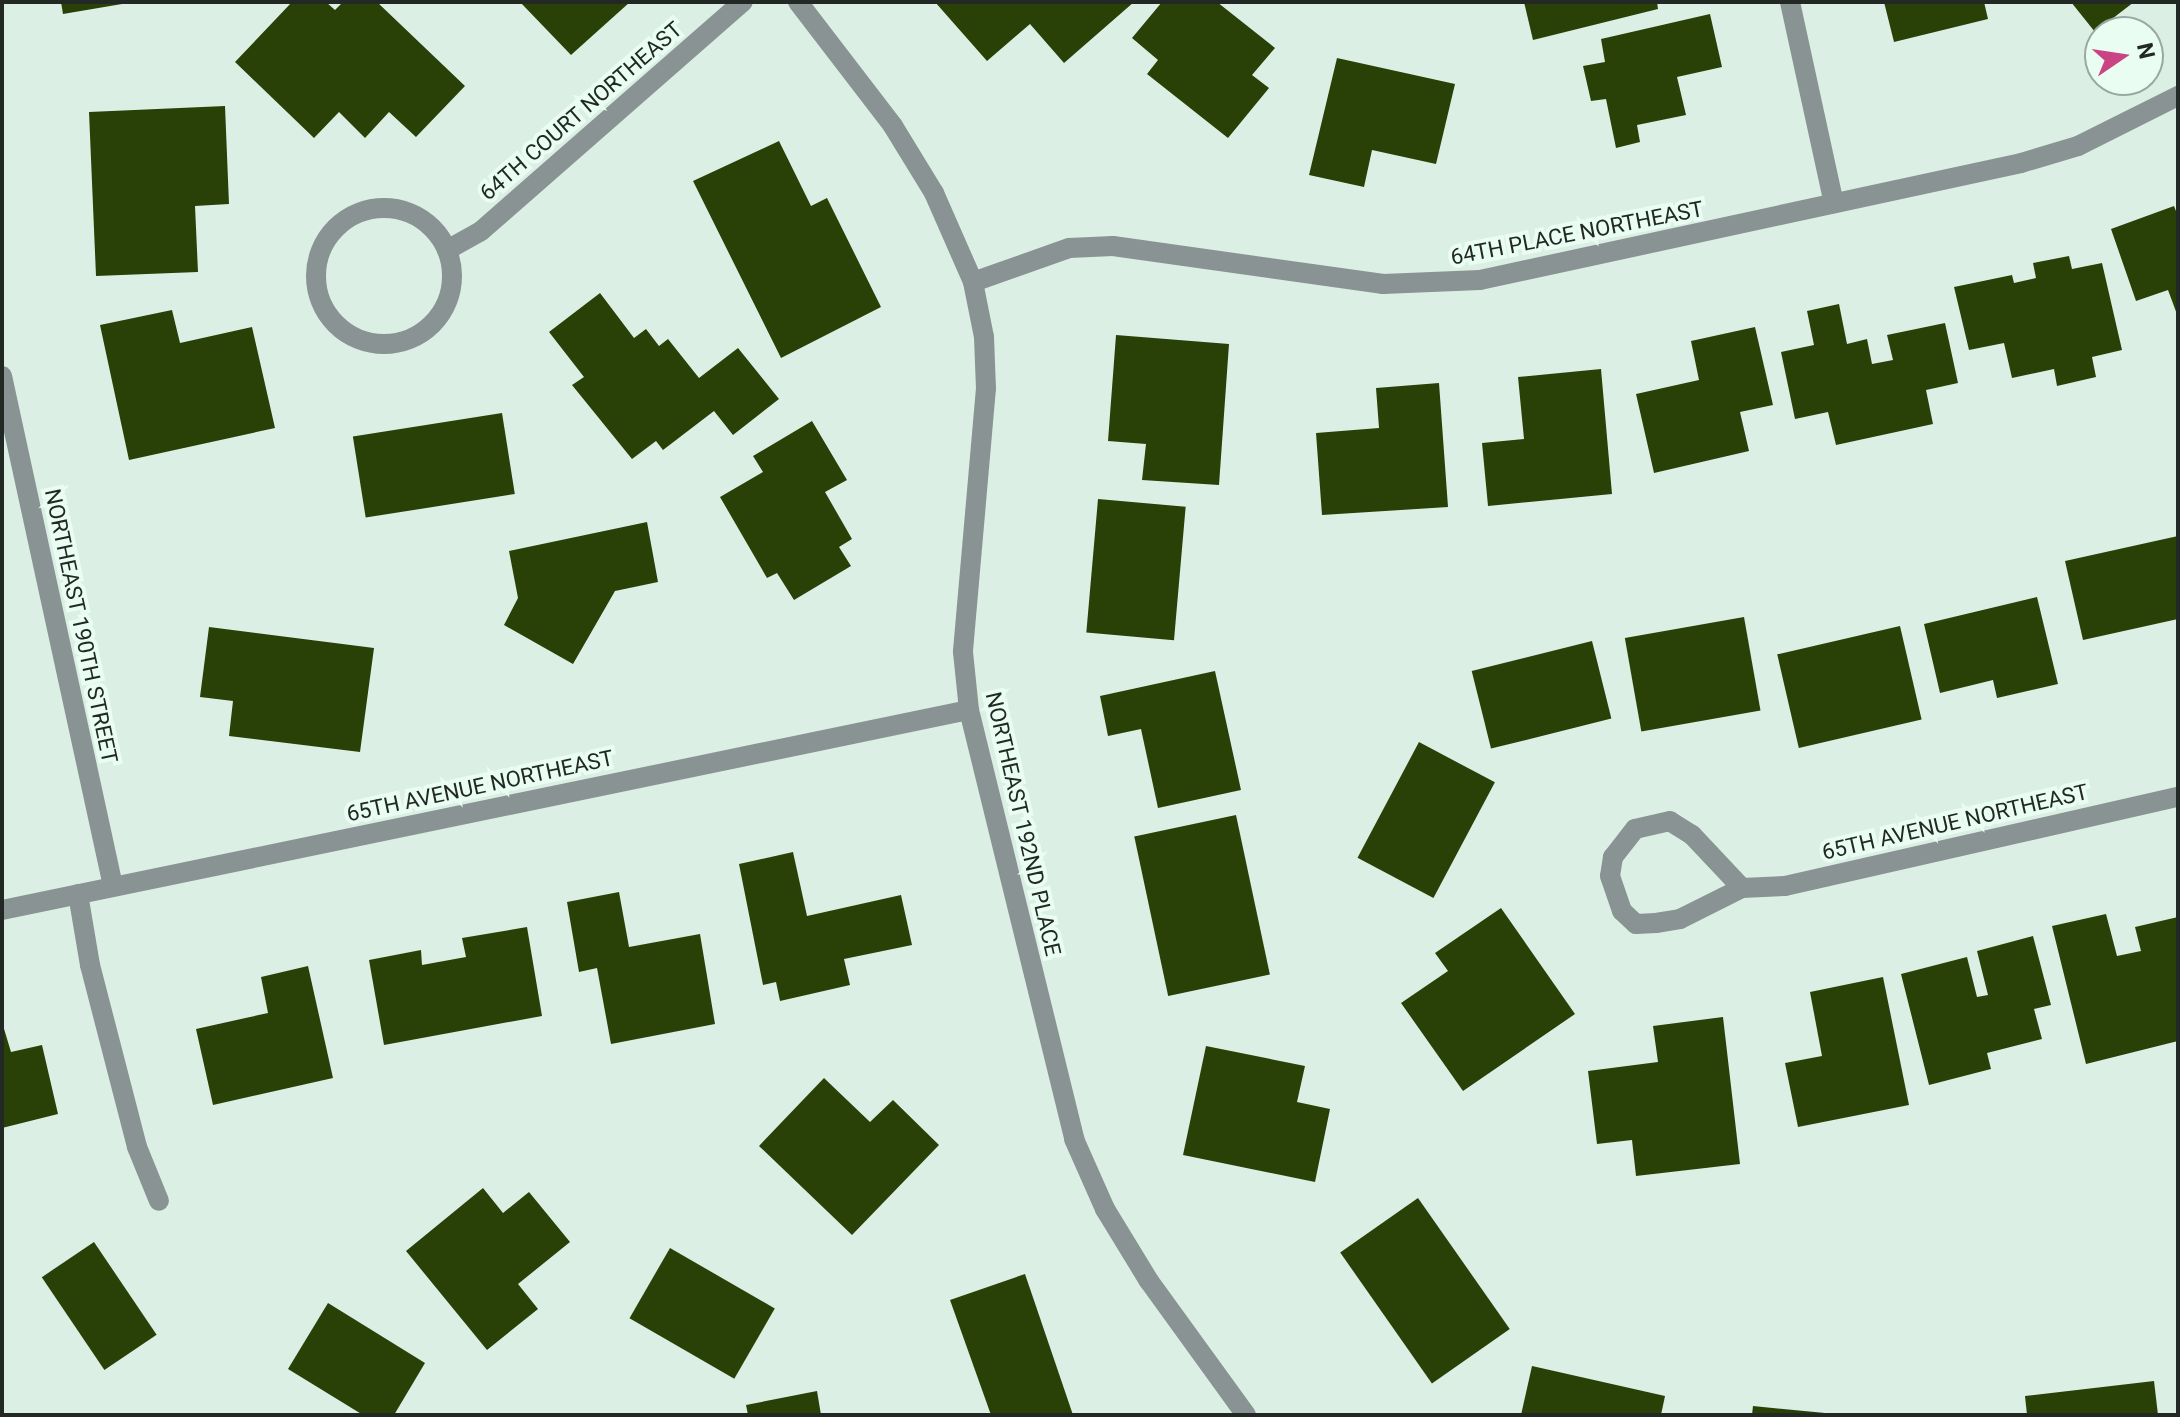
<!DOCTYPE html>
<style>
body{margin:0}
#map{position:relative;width:2180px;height:1417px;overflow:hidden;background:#dcefe5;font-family:Roboto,sans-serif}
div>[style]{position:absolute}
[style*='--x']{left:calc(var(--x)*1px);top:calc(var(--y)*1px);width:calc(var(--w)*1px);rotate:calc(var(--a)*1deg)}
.building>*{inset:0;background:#294107;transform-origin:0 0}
.minor>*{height:20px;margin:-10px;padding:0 10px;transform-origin:10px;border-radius:10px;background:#899393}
.minor>.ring{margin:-10px;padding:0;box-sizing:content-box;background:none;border:20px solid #899393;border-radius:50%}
span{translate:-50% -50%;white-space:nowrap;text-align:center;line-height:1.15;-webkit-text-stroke:8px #e9fdf2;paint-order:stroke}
.street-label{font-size:22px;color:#222925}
.frame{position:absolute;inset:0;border:4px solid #222925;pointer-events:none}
.north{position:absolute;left:2084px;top:16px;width:80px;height:80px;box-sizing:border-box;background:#e9fdf2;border:2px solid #99a8a0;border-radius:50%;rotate:77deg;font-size:22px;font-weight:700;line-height:32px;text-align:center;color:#222925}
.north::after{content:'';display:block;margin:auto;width:28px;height:36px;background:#ca4382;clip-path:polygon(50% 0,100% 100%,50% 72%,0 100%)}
</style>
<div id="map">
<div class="building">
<div style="clip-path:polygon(61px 2px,122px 2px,122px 4px,63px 14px)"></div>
<div style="clip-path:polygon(292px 2px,326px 2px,335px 10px,343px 2px,377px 2px,465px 86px,416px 137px,389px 112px,365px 138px,339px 112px,314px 138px,235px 62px)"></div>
<div style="clip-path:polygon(520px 2px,630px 2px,571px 55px)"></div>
<div style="clip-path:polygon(935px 2px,1134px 2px,1064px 63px,1030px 24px,987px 61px)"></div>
<div style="clip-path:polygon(1162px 2px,1217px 2px,1275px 48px,1252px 75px,1269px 88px,1228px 138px,1147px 74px,1158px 60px,1132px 38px)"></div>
<div style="clip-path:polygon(1524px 2px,1657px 2px,1658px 9px,1533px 40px)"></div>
<div style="clip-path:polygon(1884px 2px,1984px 2px,1988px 19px,1894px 42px)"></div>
<div style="clip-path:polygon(2071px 2px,2134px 2px,2095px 32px)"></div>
<div style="clip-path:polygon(1710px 14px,1722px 67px,1677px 77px,1686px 115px,1637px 125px,1640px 142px,1616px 148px,1606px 99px,1591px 101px,1583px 66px,1605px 62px,1601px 39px)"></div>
<div style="clip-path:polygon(1337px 58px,1455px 84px,1436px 164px,1372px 150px,1364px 187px,1309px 175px)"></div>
<div style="clip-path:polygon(225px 106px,229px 204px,195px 206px,198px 272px,96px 276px,89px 112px)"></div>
<div style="clip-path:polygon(779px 141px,811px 206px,827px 198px,881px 307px,781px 358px,693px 181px)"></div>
<div style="clip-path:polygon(2174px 206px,2178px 216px,2178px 317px,2168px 290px,2136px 301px,2111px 229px)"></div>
<div style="clip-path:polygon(2069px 256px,2072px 269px,2102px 263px,2122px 350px,2092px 357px,2096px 377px,2057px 386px,2054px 369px,2012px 378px,2004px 343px,1969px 350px,1954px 287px,2012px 275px,2014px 283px,2036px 278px,2033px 263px)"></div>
<div style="clip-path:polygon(600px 293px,634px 338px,646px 329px,659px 346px,668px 339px,699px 378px,738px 348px,779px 399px,733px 435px,714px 411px,663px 450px,656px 441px,632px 459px,572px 385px,584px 377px,549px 332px)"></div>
<div style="clip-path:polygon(1839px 304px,1847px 344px,1867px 339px,1872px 364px,1893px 360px,1887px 335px,1945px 323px,1958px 383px,1926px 390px,1933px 424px,1836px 445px,1828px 412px,1795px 419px,1781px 352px,1814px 345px,1807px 311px)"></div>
<div style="clip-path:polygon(172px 310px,180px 343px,252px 327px,275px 428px,129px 460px,100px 325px)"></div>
<div style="clip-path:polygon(1755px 327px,1773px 405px,1740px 412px,1749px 451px,1654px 473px,1636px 394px,1699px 380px,1691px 341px)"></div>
<div style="clip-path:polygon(1116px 335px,1229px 344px,1219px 485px,1142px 480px,1146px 444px,1108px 441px)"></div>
<div style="clip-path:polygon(1601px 369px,1612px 494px,1488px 506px,1482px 443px,1524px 439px,1518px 377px)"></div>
<div style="clip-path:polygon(1439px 383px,1448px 507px,1322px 515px,1316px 433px,1379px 428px,1376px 388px)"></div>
<div style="left:502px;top:413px;width:82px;height:151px;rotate:81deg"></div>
<div style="clip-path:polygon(812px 421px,847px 480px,825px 492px,852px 539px,839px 547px,851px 566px,794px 600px,777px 573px,767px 578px,720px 497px,763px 472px,753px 456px)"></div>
<div style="left:1098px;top:499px;width:88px;height:134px;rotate:5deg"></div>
<div style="clip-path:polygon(647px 522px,658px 582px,615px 591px,573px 664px,504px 625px,518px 598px,509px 551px)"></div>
<div style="clip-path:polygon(2178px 536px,2178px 619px,2083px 640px,2065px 561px)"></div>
<div style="clip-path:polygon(2037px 597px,2058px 684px,1997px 698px,1993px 680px,1940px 693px,1924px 624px)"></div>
<div style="left:1744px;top:617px;width:95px;height:121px;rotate:80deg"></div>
<div style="left:1900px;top:626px;width:96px;height:126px;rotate:77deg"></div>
<div style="clip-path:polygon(209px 627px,374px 648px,360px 752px,229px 736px,233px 701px,200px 697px)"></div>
<div style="left:1592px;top:641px;width:80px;height:124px;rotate:76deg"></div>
<div style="clip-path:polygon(1215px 671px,1241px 790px,1158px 808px,1141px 729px,1108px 736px,1100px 696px)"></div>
<div style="left:1419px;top:742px;width:86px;height:131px;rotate:28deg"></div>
<div style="left:1236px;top:815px;width:163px;height:104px;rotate:78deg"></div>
<div style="clip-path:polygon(793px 852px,807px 916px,901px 895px,912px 945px,844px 959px,850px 985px,780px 1001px,776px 982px,763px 985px,739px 864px)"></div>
<div style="clip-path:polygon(619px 892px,629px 947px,700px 934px,715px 1024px,611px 1044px,597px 968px,579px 972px,567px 902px)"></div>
<div style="clip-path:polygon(1501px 908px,1575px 1014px,1463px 1091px,1401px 1003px,1448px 971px,1435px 953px)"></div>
<div style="clip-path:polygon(2106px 914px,2117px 956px,2141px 951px,2135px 927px,2178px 917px,2178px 1041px,2086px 1064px,2052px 926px)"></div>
<div style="clip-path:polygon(527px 927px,542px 1016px,384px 1045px,369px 960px,421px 950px,422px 965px,466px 957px,462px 938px)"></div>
<div style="clip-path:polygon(2033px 936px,2051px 1005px,2034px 1009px,2042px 1039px,1987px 1053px,1991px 1069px,1929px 1085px,1901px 974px,1967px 957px,1977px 997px,1988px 995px,1977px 951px)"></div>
<div style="clip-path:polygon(308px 966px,333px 1078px,213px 1105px,196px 1029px,268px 1013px,261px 977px)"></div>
<div style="clip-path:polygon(1883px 977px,1909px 1105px,1798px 1127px,1785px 1063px,1822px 1056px,1810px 992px)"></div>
<div style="clip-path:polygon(1723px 1017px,1740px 1164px,1636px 1176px,1632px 1140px,1597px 1144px,1588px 1071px,1658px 1062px,1653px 1026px)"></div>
<div style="clip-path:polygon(2px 1022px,11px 1052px,42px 1045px,58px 1114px,2px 1128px)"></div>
<div style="clip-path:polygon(1206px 1046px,1305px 1066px,1297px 1102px,1330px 1109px,1315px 1182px,1183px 1155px)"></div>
<div style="clip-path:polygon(824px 1078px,870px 1122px,893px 1100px,939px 1145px,852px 1235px,759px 1146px)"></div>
<div style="clip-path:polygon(483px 1188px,503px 1213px,529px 1192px,570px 1242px,518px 1284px,538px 1309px,487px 1350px,406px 1251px)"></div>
<div style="left:1418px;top:1198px;width:160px;height:95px;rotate:55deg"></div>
<div style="left:94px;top:1242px;width:112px;height:63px;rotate:56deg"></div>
<div style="left:670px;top:1248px;width:121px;height:81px;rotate:30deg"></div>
<div style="clip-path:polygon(1025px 1274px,1073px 1415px,991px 1415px,950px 1300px)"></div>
<div style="clip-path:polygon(328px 1303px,425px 1363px,394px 1415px,363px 1415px,288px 1369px)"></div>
<div style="clip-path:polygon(1532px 1366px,1665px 1396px,1661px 1415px,1521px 1415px)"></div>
<div style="clip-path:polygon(2154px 1381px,2158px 1415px,2027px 1415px,2025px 1396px)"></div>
<div style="clip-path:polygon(817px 1391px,821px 1415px,748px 1415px,746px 1405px)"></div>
<div style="clip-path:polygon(1753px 1406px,1825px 1413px,1825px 1415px,1752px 1415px)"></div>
</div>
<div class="minor">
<div style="--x:798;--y:2;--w:156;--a:52.5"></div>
<div style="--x:893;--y:126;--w:79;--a:58.5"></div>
<div style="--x:934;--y:193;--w:97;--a:66.3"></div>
<div style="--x:973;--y:282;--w:56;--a:78.7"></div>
<div style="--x:984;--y:337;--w:51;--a:87.8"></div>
<div style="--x:986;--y:388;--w:265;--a:95"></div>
<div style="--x:963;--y:652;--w:58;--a:84.1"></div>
<div style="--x:969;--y:710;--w:442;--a:76.2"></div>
<div style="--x:1074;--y:1139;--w:77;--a:66.1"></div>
<div style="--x:1105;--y:1209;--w:84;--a:58.6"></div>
<div style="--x:1149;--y:1281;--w:165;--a:54.1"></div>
<div style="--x:1790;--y:2;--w:206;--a:77.7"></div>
<div class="ring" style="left:316px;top:208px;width:116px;height:116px"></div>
<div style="--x:447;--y:250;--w:39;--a:-29"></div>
<div style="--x:481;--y:231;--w:348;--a:-41.2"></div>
<div style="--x:973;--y:282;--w:102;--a:-19.5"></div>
<div style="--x:1069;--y:248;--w:44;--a:-2.6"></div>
<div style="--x:1113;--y:246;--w:273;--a:8"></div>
<div style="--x:1383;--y:284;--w:97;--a:-2.4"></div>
<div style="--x:1480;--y:280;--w:554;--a:-12.2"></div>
<div style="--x:2021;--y:163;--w:59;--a:-16.6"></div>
<div style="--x:2078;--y:146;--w:112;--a:-26.6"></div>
<div style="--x:2;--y:376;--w:522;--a:77.72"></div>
<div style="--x:1742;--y:888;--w:73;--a:-133.3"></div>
<div style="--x:1692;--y:835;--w:26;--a:-148"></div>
<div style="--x:1670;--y:821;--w:36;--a:167"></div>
<div style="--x:1635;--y:829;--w:36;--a:128"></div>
<div style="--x:1613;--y:857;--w:19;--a:99"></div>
<div style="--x:1610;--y:876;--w:37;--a:71"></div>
<div style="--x:1622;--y:911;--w:19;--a:43"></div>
<div style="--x:1636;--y:924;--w:20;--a:-3"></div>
<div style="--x:1656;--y:923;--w:24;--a:-9"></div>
<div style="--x:1680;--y:919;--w:69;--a:-26.6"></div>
<div style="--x:1742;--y:888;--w:43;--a:-2.7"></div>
<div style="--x:1785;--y:886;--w:403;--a:-12.8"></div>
<div style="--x:78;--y:894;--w:72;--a:80.4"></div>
<div style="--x:90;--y:965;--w:188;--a:75.5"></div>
<div style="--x:137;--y:1147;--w:58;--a:67.8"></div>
<div style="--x:2;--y:910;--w:987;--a:-11.69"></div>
</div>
<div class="street-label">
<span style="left:581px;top:111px;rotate:-41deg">64TH COURT NORTHEAST</span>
<span style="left:1577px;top:233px;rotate:-11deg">64TH PLACE NORTHEAST</span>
<span style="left:81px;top:626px;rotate:78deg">NORTHEAST 190TH STREET</span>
<span style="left:480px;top:786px;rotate:-12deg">65TH AVENUE NORTHEAST</span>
<span style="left:1955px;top:822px;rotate:-13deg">65TH AVENUE NORTHEAST</span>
<span style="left:1023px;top:824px;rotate:77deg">NORTHEAST 192ND PLACE</span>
</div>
<div class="frame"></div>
<div class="north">N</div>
</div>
